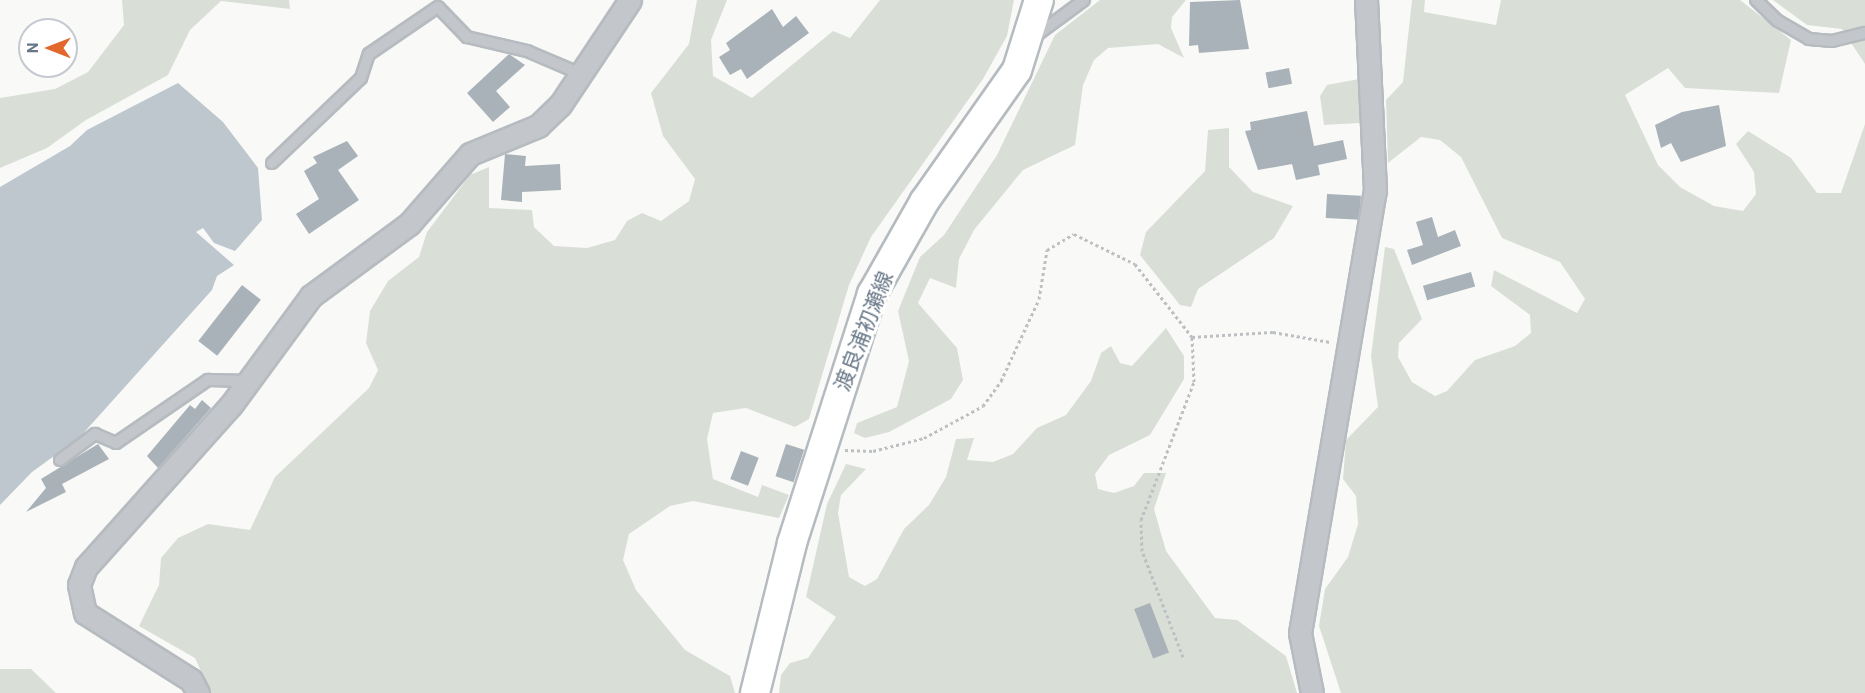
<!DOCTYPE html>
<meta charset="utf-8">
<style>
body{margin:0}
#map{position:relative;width:1865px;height:693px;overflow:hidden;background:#f9faf7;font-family:Barlow,"Noto Sans JP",sans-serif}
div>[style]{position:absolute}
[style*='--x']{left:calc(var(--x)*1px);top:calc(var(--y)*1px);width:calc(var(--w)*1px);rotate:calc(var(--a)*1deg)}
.green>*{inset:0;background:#d9dfd7}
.water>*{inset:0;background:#bec7cd}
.building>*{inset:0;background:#a9b2b9;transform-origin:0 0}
.path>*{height:3px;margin-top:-1.5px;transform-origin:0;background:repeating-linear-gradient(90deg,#bdc0c3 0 3px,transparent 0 6px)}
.roads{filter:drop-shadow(2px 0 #b6bbc0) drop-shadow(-2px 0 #b6bbc0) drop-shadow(0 2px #b6bbc0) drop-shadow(0 -2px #b6bbc0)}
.service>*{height:10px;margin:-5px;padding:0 5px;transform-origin:5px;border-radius:5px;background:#c3c7cb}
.minor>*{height:21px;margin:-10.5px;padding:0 10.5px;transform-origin:10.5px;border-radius:10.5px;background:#c3c7cb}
.secondary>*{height:28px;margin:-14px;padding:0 14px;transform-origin:14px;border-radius:14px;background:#fff}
span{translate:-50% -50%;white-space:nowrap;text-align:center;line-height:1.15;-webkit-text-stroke:6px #fff;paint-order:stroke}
.street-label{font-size:21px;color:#697888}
.north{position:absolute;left:18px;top:18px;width:60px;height:60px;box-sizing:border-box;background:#fff;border:2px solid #c3c9cf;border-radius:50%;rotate:270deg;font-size:16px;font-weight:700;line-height:24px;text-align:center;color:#697888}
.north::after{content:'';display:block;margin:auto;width:21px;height:27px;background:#e3682e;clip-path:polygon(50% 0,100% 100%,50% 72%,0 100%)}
</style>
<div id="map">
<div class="green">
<div style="clip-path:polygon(122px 0,289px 0,290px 9px,221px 1px,190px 30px,168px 75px,86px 120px,47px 148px,0 168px,0 98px,55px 89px,88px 72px,124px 25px)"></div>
<div style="clip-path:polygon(697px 0,727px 0,711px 40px,713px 76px,752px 98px,833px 31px,850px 38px,880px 0,1014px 0,1007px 36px,983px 79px,871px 237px,849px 285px,809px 419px,795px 427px,746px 408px,713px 413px,707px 439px,713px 479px,758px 497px,762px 485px,789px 495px,779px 518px,693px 501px,670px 506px,629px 534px,623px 560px,636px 590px,685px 650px,730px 676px,735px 693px,211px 693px,195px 658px,139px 626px,159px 585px,161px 558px,178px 538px,208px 524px,250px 530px,275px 477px,369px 388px,378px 370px,366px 343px,370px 311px,388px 281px,419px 257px,427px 232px,470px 175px,489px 167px,489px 208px,532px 210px,534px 227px,554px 246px,587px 248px,615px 240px,627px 221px,642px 213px,661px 221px,689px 201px,695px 179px,663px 136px,651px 93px,689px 44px)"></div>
<div style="clip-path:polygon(1100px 0,1186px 0,1172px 17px,1171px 28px,1184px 58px,1158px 44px,1108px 48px,1094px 60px,1083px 85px,1075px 145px,1023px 170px,974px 230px,959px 259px,956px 288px,930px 278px,918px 303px,957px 348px,963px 380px,951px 399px,889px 432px,865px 438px,854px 433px,857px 423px,897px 407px,909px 361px,898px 311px,920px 257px,944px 235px,997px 155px,1055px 35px)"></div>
<div style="clip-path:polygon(1412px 0,1425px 0,1424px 12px,1496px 25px,1501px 0,1740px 0,1791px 40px,1779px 93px,1685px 88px,1668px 68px,1625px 95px,1658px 165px,1680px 187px,1714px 206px,1743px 211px,1756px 194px,1754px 172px,1736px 144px,1748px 131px,1791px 158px,1817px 193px,1841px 193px,1865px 124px,1865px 693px,1341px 693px,1319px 626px,1325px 589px,1348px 557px,1358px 524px,1356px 496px,1343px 479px,1346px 440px,1378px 407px,1371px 356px,1385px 247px,1394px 249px,1422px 319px,1399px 343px,1398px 357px,1412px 382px,1435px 396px,1447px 391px,1475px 360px,1515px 346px,1531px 333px,1530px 315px,1491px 286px,1494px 270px,1577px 313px,1585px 299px,1560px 262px,1502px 238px,1461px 157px,1440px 140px,1421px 137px,1388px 163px,1386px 100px,1403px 82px)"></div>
<div style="clip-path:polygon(1773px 0,1865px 0,1865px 64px,1842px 29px,1807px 25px)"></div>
<div style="clip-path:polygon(1359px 79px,1359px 123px,1324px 125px,1320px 96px,1327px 85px)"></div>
<div style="clip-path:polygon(1229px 128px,1229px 167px,1253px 192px,1293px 206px,1274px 238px,1198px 289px,1191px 307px,1180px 305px,1140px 255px,1146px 232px,1205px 171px,1208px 130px)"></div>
<div style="clip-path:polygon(1166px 328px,1184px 356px,1184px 379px,1150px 435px,1109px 455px,1095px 474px,1098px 489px,1114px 493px,1134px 486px,1144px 473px,1166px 473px,1154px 509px,1166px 551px,1215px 618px,1237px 620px,1286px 656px,1297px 693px,779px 693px,781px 675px,790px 663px,808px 658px,836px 617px,806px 597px,827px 504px,846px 464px,866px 469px,841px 495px,838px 513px,849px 577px,865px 586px,877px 579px,904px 529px,929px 505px,946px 477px,956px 439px,974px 438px,967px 460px,993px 462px,1013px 454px,1037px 428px,1066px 415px,1091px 381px,1101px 353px,1111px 346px,1120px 363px,1132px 366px)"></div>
<div style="clip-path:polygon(0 669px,31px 669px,56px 693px,0 693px)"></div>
</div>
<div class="water">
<div style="clip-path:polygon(178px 83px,223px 122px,258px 168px,262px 220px,235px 251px,214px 243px,203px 228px,196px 232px,234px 265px,217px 276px,212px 290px,79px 438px,32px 472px,0 505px,0 187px,70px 146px,87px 130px)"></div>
</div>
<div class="building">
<div style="clip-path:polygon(1240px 0,1249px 49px,1199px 53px,1198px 45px,1189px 46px,1190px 2px)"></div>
<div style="clip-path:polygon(772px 9px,783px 27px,796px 16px,809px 33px,747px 79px,741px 69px,730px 75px,719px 57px,730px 50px,726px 43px)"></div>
<div style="clip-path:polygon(509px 54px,525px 65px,496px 91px,510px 107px,493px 122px,467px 93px)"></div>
<div style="left:1289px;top:68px;width:16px;height:24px;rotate:79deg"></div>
<div style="clip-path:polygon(1719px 105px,1726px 146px,1681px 162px,1671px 143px,1661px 148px,1655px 125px,1682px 112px)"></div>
<div style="clip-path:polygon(1307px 111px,1314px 146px,1343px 140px,1347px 159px,1318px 165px,1320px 175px,1296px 180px,1292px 164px,1258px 170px,1245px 131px,1251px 130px,1250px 122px)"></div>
<div style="clip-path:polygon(347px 141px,358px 156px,338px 170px,359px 200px,309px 234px,296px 214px,319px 199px,304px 171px,317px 163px,313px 157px)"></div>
<div style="clip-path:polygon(505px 154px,526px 156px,525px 166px,560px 164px,561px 190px,522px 192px,522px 202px,501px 200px)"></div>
<div style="left:1327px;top:194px;width:34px;height:24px;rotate:3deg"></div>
<div style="clip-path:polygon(1432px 217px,1438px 237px,1455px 230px,1461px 246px,1412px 265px,1407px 250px,1423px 245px,1416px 222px)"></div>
<div style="left:1471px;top:272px;width:15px;height:50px;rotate:74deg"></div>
<div style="left:242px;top:285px;width:24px;height:71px;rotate:38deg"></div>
<div style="clip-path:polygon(202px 400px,211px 408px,158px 468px,147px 456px,190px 405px,195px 409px)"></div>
<div style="clip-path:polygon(98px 444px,109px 459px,62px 484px,66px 492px,26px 512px,46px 488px,41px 479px)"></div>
<div style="left:786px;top:444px;width:19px;height:34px;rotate:18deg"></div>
<div style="left:741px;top:451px;width:19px;height:30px;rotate:21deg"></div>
<div style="left:1150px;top:603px;width:53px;height:17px;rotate:69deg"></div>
</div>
<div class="path">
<div style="--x:845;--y:450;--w:28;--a:2"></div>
<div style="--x:873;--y:451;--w:53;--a:-14.3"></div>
<div style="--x:924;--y:438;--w:67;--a:-28.5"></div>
<div style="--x:983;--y:406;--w:31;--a:-54"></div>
<div style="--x:1001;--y:381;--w:90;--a:-65.1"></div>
<div style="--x:1039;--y:299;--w:50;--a:-80.7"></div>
<div style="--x:1047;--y:250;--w:31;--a:-31"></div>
<div style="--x:1074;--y:234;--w:68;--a:26.2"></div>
<div style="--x:1135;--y:264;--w:93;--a:52"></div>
<div style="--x:1192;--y:337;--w:81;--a:-3.5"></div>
<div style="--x:1273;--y:332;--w:58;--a:10"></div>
<div style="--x:1183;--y:657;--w:114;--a:-111.1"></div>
<div style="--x:1142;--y:551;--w:31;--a:-92"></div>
<div style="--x:1141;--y:520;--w:148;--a:-69"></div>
<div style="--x:1194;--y:382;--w:45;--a:-92.5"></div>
</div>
<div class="roads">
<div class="service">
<div style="--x:1756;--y:0;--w:30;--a:44"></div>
<div style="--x:1778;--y:21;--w:36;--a:30"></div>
<div style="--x:1809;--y:39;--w:23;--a:5"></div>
<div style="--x:1832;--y:41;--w:34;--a:-14"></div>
<div style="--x:1034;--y:37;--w:62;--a:-36.5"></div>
<div style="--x:272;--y:163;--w:123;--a:-43.7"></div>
<div style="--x:361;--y:78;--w:25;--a:-72"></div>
<div style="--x:369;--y:54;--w:83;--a:-34.3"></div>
<div style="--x:438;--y:7;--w:42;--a:46"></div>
<div style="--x:467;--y:37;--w:62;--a:13.1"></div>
<div style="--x:527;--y:51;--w:59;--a:23.1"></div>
<div style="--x:60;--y:460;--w:44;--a:-36.6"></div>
<div style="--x:95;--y:434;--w:23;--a:23"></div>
<div style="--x:116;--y:443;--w:112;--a:-34.4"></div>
<div style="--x:208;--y:380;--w:41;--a:1.4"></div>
</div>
<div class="minor">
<div style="--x:198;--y:693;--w:15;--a:-118"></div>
<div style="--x:191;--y:680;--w:125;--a:-147.7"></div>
<div style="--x:85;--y:613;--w:29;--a:-102"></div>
<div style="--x:79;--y:585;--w:19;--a:-69"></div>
<div style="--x:86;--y:567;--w:217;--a:-48.2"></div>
<div style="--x:231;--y:405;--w:135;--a:-53.7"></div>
<div style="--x:311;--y:296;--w:122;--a:-36.3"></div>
<div style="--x:409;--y:224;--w:93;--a:-48.9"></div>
<div style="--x:470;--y:154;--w:74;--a:-22.4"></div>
<div style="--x:538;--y:126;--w:30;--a:-44"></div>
<div style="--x:560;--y:105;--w:126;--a:-56.3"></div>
<div style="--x:1312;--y:693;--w:61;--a:-101.3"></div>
<div style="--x:1300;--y:633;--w:449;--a:-80.4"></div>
<div style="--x:1375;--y:190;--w:190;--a:-92.7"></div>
</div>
<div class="secondary">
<div style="--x:755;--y:693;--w:154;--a:-76.1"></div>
<div style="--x:792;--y:543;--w:262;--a:-72.2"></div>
<div style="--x:872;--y:294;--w:106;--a:-60.5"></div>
<div style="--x:924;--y:202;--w:161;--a:-54.8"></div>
<div style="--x:1017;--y:70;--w:73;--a:-72.6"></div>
</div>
</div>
<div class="street-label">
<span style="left:863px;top:331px;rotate:-69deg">渡良浦初瀬線</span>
</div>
<div class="north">N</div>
</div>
